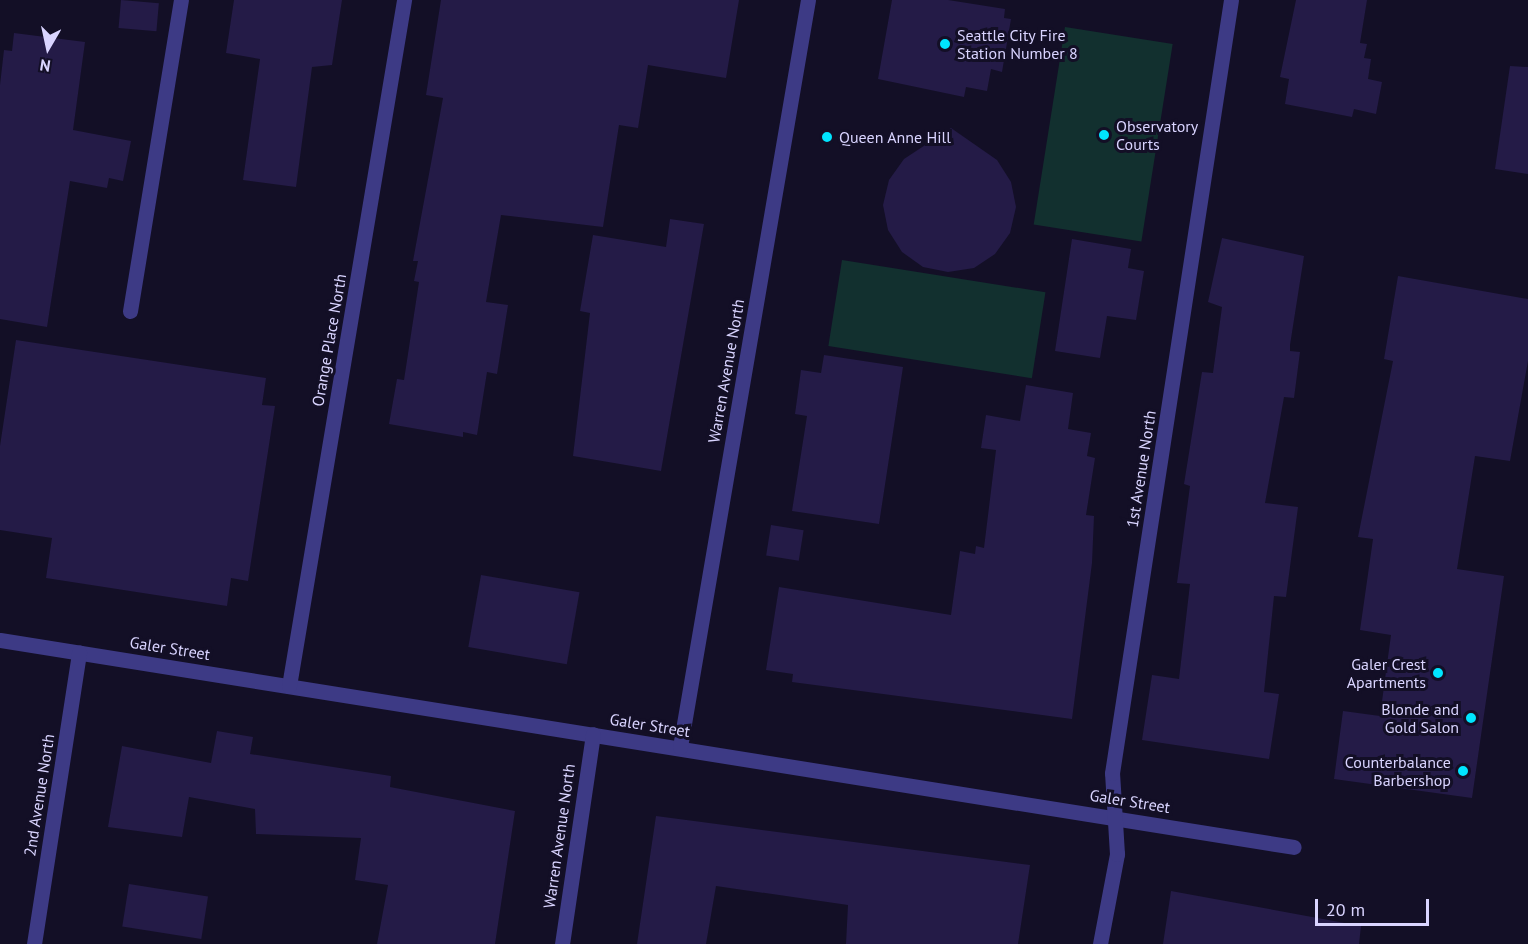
<!DOCTYPE html>
<style>
body{margin:0}
#map{position:relative;width:1528px;height:944px;overflow:hidden;background:#130f26;font-family:"PT Sans",sans-serif}
div>[style]{position:absolute}
[style*='--x']{left:calc(var(--x)*1px);top:calc(var(--y)*1px);width:calc(var(--w)*1px);rotate:calc(var(--a)*1deg)}
.green>*{inset:0;background:#12302f;transform-origin:0 0}
.building>*{inset:0;background:#241b47;transform-origin:0 0}
.service>*{height:15px;margin:-7.5px;padding:0 7.5px;transform-origin:7.5px;border-radius:7.5px;background:#3d3a85}
.minor>*{height:15px;margin:-7.5px;padding:0 7.5px;transform-origin:7.5px;border-radius:7.5px;background:#3d3a85}
.dots>*{width:16px;height:16px;translate:-50% -50%;box-sizing:border-box;border:3px solid #130f26;border-radius:50%}
span{translate:-50% -50%;white-space:nowrap;text-align:center;line-height:1.15;-webkit-text-stroke:6px #130f26;paint-order:stroke}
.poi-label{font-size:16px;color:#d9d4ff}
.left{translate:0 -50%;text-align:left}
.right{translate:-100% -50%;text-align:right}
.street-label{font-size:16px;color:#d9d4ff}
.north{position:absolute;left:18px;top:18px;width:60px;height:60px;-webkit-text-stroke:4px #130f26;paint-order:stroke;rotate:189deg;font-size:16px;font-weight:700;line-height:24px;text-align:center;color:#d9d4ff}
.north::after{content:'';display:block;margin:auto;width:21px;height:27px;background:#d9d4ff;clip-path:polygon(50% 0,100% 100%,50% 72%,0 100%)}
.scale{position:absolute;left:1315px;top:899px;width:114px;height:27px;box-sizing:border-box;border:3px solid #d9d4ff;border-top:0;padding-left:8px;font-size:18px;line-height:21px;white-space:nowrap;color:#d9d4ff;-webkit-text-stroke:4px #130f26;paint-order:stroke}
</style>
<div id="map">
<div class="green">
<div style="left:1065px;top:27px;width:109px;height:200px;rotate:9deg"></div>
<div style="left:842px;top:260px;width:206px;height:87px;rotate:9deg"></div>
</div>
<div class="building">
<div style="left:121px;top:0;width:38px;height:28px;rotate:5deg"></div>
<div style="clip-path:polygon(234px 0,342px 0,332px 65px,312px 67px,296px 187px,243px 180px,260px 59px,226px 53px)"></div>
<div style="clip-path:polygon(441px 0,739px 0,726px 78px,648px 65px,638px 128px,619px 125px,603px 227px,501px 215px,486px 302px,508px 305px,497px 374px,487px 372px,477px 435px,463px 432px,463px 437px,389px 424px,397px 379px,404px 380px,419px 282px,414px 281px,418px 261px,413px 261px,443px 98px,426px 95px)"></div>
<div style="clip-path:polygon(892px 0,948px 0,1005px 9px,1004px 18px,1011px 19px,1002px 72px,991px 69px,987px 91px,966px 87px,964px 97px,878px 79px)"></div>
<div style="clip-path:polygon(1296px 0,1367px 0,1360px 43px,1367px 44px,1364px 58px,1371px 59px,1368px 79px,1382px 82px,1376px 114px,1354px 109px,1352px 117px,1285px 104px,1289px 79px,1280px 77px)"></div>
<div style="clip-path:polygon(14px 33px,85px 42px,73px 130px,131px 141px,123px 181px,109px 178px,107px 188px,70px 181px,47px 327px,0 319px,0 85px,4px 50px,12px 51px)"></div>
<div style="clip-path:polygon(1510px 66px,1528px 67px,1528px 174px,1495px 169px)"></div>
<div style="clip-path:polygon(951px 128px,997px 160px,1011px 182px,1016px 207px,1010px 233px,995px 254px,974px 268px,948px 272px,923px 267px,902px 252px,888px 230px,883px 205px,889px 180px,904px 159px)"></div>
<div style="clip-path:polygon(670px 219px,704px 224px,661px 471px,573px 456px,590px 313px,580px 311px,593px 235px,666px 247px)"></div>
<div style="clip-path:polygon(1222px 238px,1304px 256px,1290px 345px,1290px 351px,1300px 352px,1294px 398px,1284px 397px,1265px 503px,1298px 507px,1286px 597px,1274px 596px,1264px 692px,1279px 694px,1269px 759px,1142px 740px,1152px 675px,1179px 679px,1190px 584px,1177px 583px,1190px 486px,1184px 484px,1202px 372px,1213px 373px,1222px 307px,1208px 302px)"></div>
<div style="clip-path:polygon(1072px 239px,1131px 249px,1128px 268px,1144px 271px,1136px 320px,1107px 316px,1100px 358px,1055px 351px)"></div>
<div style="clip-path:polygon(1398px 276px,1528px 299px,1528px 361px,1510px 461px,1475px 456px,1457px 569px,1504px 576px,1472px 798px,1334px 779px,1343px 711px,1380px 716px,1391px 635px,1360px 630px,1373px 539px,1358px 537px,1393px 361px,1384px 359px)"></div>
<div style="clip-path:polygon(16px 340px,266px 378px,262px 405px,275px 406px,248px 581px,231px 578px,227px 606px,46px 578px,52px 538px,0 530px,0 446px)"></div>
<div style="clip-path:polygon(824px 355px,903px 367px,879px 524px,792px 511px,807px 416px,795px 414px,801px 370px,821px 373px)"></div>
<div style="clip-path:polygon(1026px 385px,1073px 393px,1068px 429px,1091px 433px,1087px 456px,1095px 458px,1086px 515px,1094px 516px,1092px 563px,1072px 719px,792px 682px,793px 674px,766px 670px,779px 587px,951px 615px,960px 551px,975px 554px,976px 546px,984px 548px,996px 450px,981px 448px,986px 415px,1020px 421px)"></div>
<div style="left:771px;top:525px;width:33px;height:31px;rotate:9deg"></div>
<div style="left:481px;top:575px;width:100px;height:73px;rotate:10deg"></div>
<div style="clip-path:polygon(217px 731px,253px 737px,250px 754px,391px 776px,390px 787px,515px 811px,495px 944px,377px 944px,388px 885px,355px 880px,361px 838px,256px 834px,255px 809px,189px 797px,182px 837px,108px 827px,122px 746px,211px 763px)"></div>
<div style="clip-path:polygon(656px 816px,1030px 865px,1018px 944px,846px 944px,848px 905px,716px 886px,706px 944px,637px 944px)"></div>
<div style="left:129px;top:884px;width:80px;height:43px;rotate:9deg"></div>
<div style="clip-path:polygon(1171px 891px,1361px 926px,1359px 944px,1163px 944px)"></div>
</div>
<div class="service">
<div style="--x:130;--y:311;--w:315;--a:-80.7"></div>
</div>
<div class="minor">
<div style="--x:0;--y:640;--w:1310;--a:9.09"></div>
<div style="--x:289;--y:686;--w:696;--a:-80.48"></div>
<div style="--x:680;--y:747;--w:758;--a:-80.28"></div>
<div style="--x:34;--y:944;--w:295;--a:-81.2"></div>
<div style="--x:562;--y:944;--w:212;--a:-81.6"></div>
<div style="--x:1100;--y:944;--w:92;--a:-79.3"></div>
<div style="--x:1117;--y:854;--w:81;--a:-93.5"></div>
<div style="--x:1112;--y:773;--w:782;--a:-81.25"></div>
</div>
<div class="dots">
<div style="left:945px;top:44px;background:#00e5ff"></div>
<div style="left:1104px;top:135px;background:#00e5ff"></div>
<div style="left:827px;top:137px;background:#00e5ff"></div>
<div style="left:1438px;top:673px;background:#00e5ff"></div>
<div style="left:1471px;top:718px;background:#00e5ff"></div>
<div style="left:1463px;top:771px;background:#00e5ff"></div>
</div>
<div class="poi-label">
<span class="left" style="left:957px;top:44px">Seattle City Fire<br>Station Number 8</span>
<span class="left" style="left:1116px;top:135px">Observatory<br>Courts</span>
<span class="left" style="left:839px;top:137px">Queen Anne Hill</span>
<span class="right" style="left:1426px;top:673px">Galer Crest<br>Apartments</span>
<span class="right" style="left:1459px;top:718px">Blonde and<br>Gold Salon</span>
<span class="right" style="left:1451px;top:771px">Counterbalance<br>Barbershop</span>
</div>
<div class="street-label">
<span style="left:329px;top:340px;rotate:-80deg">Orange Place North</span>
<span style="left:726px;top:371px;rotate:-80deg">Warren Avenue North</span>
<span style="left:1141px;top:469px;rotate:-81deg">1st Avenue North</span>
<span style="left:170px;top:648px;rotate:9deg">Galer Street</span>
<span style="left:650px;top:725px;rotate:9deg">Galer Street</span>
<span style="left:39px;top:795px;rotate:-81deg">2nd Avenue North</span>
<span style="left:1130px;top:801px;rotate:9deg">Galer Street</span>
<span style="left:559px;top:836px;rotate:-82deg">Warren Avenue North</span>
</div>
<div class="north">N</div>
<div class="scale">20 m</div>
</div>
